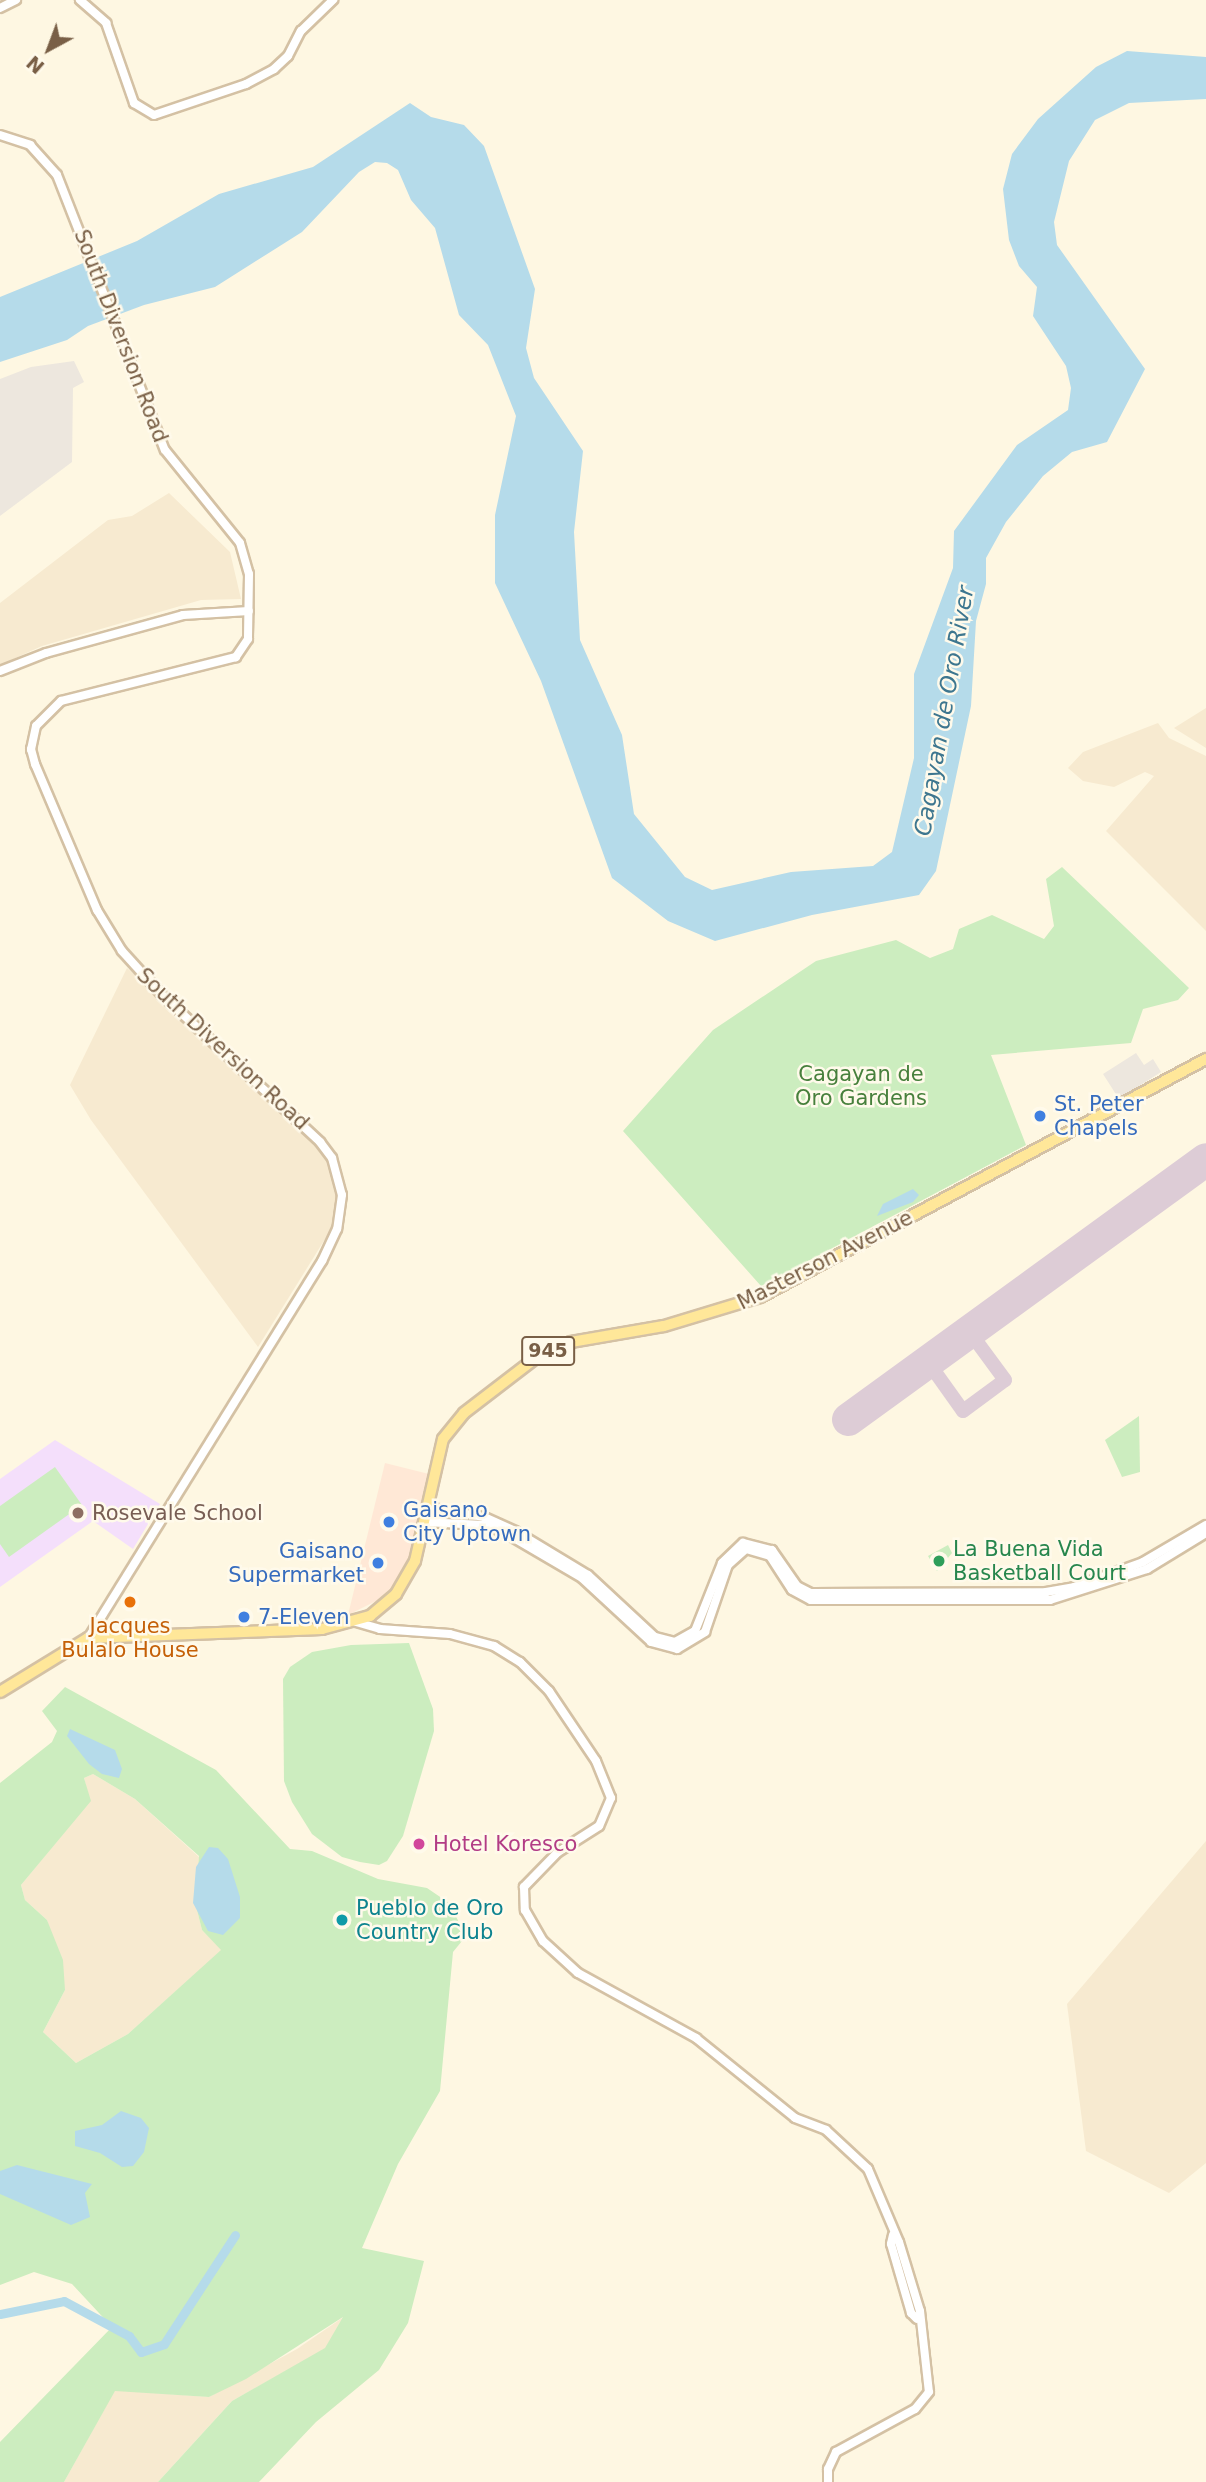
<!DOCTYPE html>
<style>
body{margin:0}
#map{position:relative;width:1206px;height:2482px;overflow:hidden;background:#fef7e2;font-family:"DejaVu Sans",sans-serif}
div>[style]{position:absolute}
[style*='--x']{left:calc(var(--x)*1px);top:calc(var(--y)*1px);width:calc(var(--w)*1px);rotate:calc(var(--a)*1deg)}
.residential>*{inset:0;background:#f7ead0}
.commercial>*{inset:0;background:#ffe8d6}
.industrial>*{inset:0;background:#ede7de}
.education>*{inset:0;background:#f4dffb}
.green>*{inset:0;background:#ccedbf}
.water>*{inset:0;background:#b5dbea}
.river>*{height:9px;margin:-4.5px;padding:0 4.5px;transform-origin:4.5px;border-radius:4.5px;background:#b5dbea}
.taxiway>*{height:14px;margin:-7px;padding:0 7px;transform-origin:7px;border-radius:7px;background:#ddccd6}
.runway>*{height:33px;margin:-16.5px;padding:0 16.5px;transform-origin:16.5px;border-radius:16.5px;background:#ddccd6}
.roads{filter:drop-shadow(2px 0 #d4c1a4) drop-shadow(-2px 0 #d4c1a4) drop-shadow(0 2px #d4c1a4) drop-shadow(0 -2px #d4c1a4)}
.secondary>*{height:8px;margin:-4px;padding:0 4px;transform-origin:4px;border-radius:4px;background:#fff}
.primary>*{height:10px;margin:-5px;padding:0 5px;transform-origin:5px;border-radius:5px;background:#ffe799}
.dots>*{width:19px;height:19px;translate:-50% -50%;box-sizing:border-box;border:4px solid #fffaeb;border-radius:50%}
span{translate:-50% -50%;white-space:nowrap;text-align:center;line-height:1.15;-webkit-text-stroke:5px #fffaeb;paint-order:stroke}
.shield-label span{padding:2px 5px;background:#fffaeb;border:2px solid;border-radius:5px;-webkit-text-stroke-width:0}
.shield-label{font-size:19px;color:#795f46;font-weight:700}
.street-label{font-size:21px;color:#795f46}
.park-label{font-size:21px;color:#47803c}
.shop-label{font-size:21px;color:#366cbe}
.left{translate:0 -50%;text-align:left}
.right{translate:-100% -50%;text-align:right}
.education-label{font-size:21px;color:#785e54}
.leisure-label{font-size:21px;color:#27864d}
.food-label{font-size:21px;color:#c56008}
.hotel-label{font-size:21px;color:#b23c85}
.culture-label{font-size:21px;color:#0d838f}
.water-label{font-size:23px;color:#3d768f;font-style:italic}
.north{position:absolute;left:14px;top:14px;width:70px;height:70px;-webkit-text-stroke:5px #fffaeb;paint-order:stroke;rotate:221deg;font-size:19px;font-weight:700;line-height:28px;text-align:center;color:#795f46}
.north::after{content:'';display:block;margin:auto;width:24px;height:32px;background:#795f46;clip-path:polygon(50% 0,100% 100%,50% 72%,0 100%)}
</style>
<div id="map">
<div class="residential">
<div style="clip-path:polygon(169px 493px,230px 552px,241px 599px,201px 600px,42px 646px,0 665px,0 603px,108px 520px,132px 516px)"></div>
<div style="clip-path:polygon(1206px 708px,1206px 748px,1174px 728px)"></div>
<div style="clip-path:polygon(1158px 723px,1169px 738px,1206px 756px,1206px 931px,1106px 831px,1154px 776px,1145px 772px,1114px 787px,1083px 781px,1068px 768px,1083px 752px)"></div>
<div style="clip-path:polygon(127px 968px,294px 1116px,334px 1163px,340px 1195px,330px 1231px,258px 1347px,91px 1120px,70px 1085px)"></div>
<div style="clip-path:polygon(93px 1774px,135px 1799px,199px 1857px,195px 1902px,202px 1930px,222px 1950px,128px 2034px,76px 2063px,43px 2032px,65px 1990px,47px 1920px,25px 1900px,21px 1885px,90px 1801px,84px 1778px)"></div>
<div style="clip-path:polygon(1206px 1841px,1206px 2163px,1169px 2193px,1086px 2151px,1067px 2004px)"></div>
<div style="clip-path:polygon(345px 2316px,325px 2349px,232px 2401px,158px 2482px,64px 2482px,115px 2390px,209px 2397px,297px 2349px)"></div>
</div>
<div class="commercial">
<div style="clip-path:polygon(385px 1463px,429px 1474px,416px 1544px,399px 1580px,386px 1596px,348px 1615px)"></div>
</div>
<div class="industrial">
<div style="clip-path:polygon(74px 361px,84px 382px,73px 388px,72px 462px,0 516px,0 379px,31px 367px)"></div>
<div style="clip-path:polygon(1136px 1053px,1144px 1065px,1153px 1059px,1161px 1072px,1119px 1099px,1103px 1074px)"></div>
</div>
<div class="education">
<div style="clip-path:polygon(55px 1440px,160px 1504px,133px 1549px,93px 1521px,0 1587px,0 1479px)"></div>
</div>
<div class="green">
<div style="clip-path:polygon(1062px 867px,1189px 988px,1178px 1000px,1143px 1009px,1131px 1043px,991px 1055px,1026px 1145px,761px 1286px,623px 1131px,713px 1030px,816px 961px,896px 940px,930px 958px,953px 949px,959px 929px,992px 915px,1044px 939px,1054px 926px,1046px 879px)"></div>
<div style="clip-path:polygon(1139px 1416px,1140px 1472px,1122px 1477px,1105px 1440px)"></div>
<div style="clip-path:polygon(55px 1467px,82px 1505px,9px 1557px,0 1544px,0 1506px)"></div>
<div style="clip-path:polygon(948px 1545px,952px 1553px,937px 1571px,928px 1556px)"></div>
<div style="clip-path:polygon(409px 1643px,433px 1709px,434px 1731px,403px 1836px,387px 1861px,379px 1865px,360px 1862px,342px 1857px,312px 1834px,292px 1802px,284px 1781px,283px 1679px,290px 1667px,312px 1652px,351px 1645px)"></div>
<div style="clip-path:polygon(evenodd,65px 1687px,216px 1770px,290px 1849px,312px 1851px,378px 1879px,427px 1888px,449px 1903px,466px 1936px,453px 1952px,440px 2091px,398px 2164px,362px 2248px,424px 2261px,408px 2323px,379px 2370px,316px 2422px,259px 2482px,158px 2482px,232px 2401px,325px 2348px,343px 2317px,246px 2379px,209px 2397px,115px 2391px,64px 2482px,0 2482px,0 2442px,112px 2327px,72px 2284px,34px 2272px,0 2285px,0 1783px,52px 1742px,57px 1731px,42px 1711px,65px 1687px,93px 1774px,135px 1799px,199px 1856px,195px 1902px,202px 1930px,221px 1950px,128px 2034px,76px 2063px,43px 2032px,65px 1990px,63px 1960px,47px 1920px,25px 1900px,21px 1885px,91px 1801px,84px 1778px,93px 1774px)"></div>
</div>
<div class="water">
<div style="clip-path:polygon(1127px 51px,1206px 57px,1206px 99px,1129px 103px,1095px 120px,1069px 161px,1054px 222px,1057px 245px,1145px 369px,1107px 442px,1072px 452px,1043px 476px,1006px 522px,986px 558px,986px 584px,976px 621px,971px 706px,936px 871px,919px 895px,812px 915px,715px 941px,668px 921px,612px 878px,541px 681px,495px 583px,495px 515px,516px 416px,488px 345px,459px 315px,435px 228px,411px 200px,398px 170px,387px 163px,375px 162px,359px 172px,302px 232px,215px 287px,144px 305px,88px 326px,67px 340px,0 362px,0 297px,137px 241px,219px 194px,313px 167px,410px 103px,431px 117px,464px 125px,484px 146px,535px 289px,526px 348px,534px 378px,583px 451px,574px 532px,580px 640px,622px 735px,634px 814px,685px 877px,712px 890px,791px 872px,873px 866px,892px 852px,914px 758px,914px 674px,953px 568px,954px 531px,1017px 445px,1068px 410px,1071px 388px,1066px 366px,1033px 316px,1037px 287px,1019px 266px,1009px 240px,1003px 189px,1012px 154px,1038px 119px,1096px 67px)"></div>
<div style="clip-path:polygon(913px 1189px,919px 1195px,913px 1202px,877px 1216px,883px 1204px)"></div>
<div style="clip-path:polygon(70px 1729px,115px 1750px,122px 1769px,119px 1778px,102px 1774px,89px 1764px,67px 1736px)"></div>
<div style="clip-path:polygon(209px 1847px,218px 1848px,228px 1859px,240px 1897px,240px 1918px,223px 1935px,208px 1931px,193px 1903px,196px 1867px)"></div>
<div style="clip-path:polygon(121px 2111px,141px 2118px,149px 2128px,144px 2152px,133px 2166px,122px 2167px,100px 2153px,75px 2146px,75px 2131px,102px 2125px)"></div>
<div style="clip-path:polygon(17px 2165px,92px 2184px,85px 2193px,90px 2217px,71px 2225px,0 2194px,0 2171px)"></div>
</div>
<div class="river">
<div style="--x:0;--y:2314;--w:65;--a:-11.5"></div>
<div style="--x:64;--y:2301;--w:74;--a:28.3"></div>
<div style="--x:129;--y:2336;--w:20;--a:53"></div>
<div style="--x:141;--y:2352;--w:24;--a:-19"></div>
<div style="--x:164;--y:2344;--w:130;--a:-56.9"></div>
</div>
<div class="taxiway">
<div style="--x:928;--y:1362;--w:60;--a:54.5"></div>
<div style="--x:963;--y:1411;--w:52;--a:-36.4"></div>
<div style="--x:1005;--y:1380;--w:61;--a:-126.3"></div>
</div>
<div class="runway">
<div style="--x:848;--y:1419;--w:442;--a:-36"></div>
</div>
<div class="roads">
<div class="secondary">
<div style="--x:80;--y:0;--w:35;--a:41"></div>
<div style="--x:106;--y:23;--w:85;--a:70.7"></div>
<div style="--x:134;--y:103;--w:23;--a:31"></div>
<div style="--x:154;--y:115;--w:97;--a:-18.6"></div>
<div style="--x:246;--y:84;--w:32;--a:-28"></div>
<div style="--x:274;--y:69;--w:19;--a:-43"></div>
<div style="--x:288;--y:56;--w:28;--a:-63"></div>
<div style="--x:301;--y:31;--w:45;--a:-44.1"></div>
<div style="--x:0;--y:8;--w:18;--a:-27"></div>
<div style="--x:0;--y:135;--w:32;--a:18"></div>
<div style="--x:30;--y:145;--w:40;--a:48"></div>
<div style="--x:57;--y:175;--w:295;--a:68.6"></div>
<div style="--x:165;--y:450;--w:119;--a:51.1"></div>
<div style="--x:240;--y:543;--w:32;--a:74"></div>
<div style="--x:249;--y:574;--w:65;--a:90.9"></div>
<div style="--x:248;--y:639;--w:22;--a:124"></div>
<div style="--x:236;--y:657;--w:180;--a:165.9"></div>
<div style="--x:61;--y:701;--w:35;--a:135"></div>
<div style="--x:36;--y:726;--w:24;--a:102"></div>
<div style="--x:31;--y:749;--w:16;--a:75"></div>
<div style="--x:35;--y:764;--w:159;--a:67"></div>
<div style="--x:97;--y:910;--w:48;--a:58.6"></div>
<div style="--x:122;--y:951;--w:59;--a:47.7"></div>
<div style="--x:162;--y:995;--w:216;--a:42.9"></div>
<div style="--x:320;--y:1142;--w:20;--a:53"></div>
<div style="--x:332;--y:1158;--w:38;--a:75"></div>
<div style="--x:342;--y:1195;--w:34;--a:98"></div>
<div style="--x:337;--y:1229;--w:35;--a:115"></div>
<div style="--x:322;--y:1261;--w:444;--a:121.8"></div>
<div style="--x:0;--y:671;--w:49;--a:-21.4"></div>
<div style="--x:46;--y:653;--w:142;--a:-15.5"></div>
<div style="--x:183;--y:615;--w:66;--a:-3.5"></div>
<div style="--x:427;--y:1507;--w:58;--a:10"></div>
<div style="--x:484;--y:1517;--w:34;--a:24"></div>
<div style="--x:515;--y:1531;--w:85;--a:31.1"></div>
<div style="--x:588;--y:1575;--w:91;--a:42.8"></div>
<div style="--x:655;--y:1637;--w:21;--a:14"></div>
<div style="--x:675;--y:1642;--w:23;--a:-29"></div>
<div style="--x:695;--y:1631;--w:73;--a:-68.3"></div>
<div style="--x:722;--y:1563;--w:29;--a:-44"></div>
<div style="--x:743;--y:1543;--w:30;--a:14"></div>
<div style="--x:772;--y:1550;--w:44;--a:55.2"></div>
<div style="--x:797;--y:1586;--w:16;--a:27"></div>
<div style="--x:811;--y:1593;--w:235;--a:-0.2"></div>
<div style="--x:1046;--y:1592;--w:28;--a:-10"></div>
<div style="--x:1074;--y:1587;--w:73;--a:-19.9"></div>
<div style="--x:1143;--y:1562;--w:73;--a:-30.4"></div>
<div style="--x:424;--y:1522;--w:59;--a:2.9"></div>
<div style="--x:483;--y:1525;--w:20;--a:18"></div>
<div style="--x:502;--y:1531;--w:93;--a:30.4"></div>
<div style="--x:582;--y:1578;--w:94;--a:42.8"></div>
<div style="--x:651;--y:1642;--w:27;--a:15"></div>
<div style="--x:677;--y:1649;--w:33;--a:-31"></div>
<div style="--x:705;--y:1632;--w:71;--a:-71.1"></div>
<div style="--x:728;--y:1565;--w:24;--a:-42"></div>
<div style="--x:746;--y:1549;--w:25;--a:16"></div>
<div style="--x:770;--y:1556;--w:40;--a:57.1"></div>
<div style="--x:792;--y:1590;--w:21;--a:28"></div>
<div style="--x:811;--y:1600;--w:239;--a:0"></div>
<div style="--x:1050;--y:1600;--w:102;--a:-17.7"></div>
<div style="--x:1147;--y:1569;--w:69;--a:-31.4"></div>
<div style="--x:356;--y:1622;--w:25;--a:16"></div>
<div style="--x:380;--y:1629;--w:70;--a:4.1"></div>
<div style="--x:450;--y:1634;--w:46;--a:15.3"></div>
<div style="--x:494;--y:1646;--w:31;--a:32"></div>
<div style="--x:520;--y:1662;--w:41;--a:45"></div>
<div style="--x:549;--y:1691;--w:84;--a:56.1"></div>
<div style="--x:596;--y:1761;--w:40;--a:68"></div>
<div style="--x:611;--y:1798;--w:30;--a:113"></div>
<div style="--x:599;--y:1826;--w:49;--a:147.6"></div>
<div style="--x:558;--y:1852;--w:49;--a:134.2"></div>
<div style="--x:524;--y:1887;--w:23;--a:88"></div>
<div style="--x:525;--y:1910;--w:36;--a:60"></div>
<div style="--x:543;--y:1941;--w:47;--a:42.4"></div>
<div style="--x:578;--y:1973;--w:135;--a:28.8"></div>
<div style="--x:696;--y:2038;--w:127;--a:38.9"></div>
<div style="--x:795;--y:2118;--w:33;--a:21"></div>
<div style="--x:826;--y:2130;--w:57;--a:42.9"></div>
<div style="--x:868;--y:2169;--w:79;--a:67"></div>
<div style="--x:899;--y:2242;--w:72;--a:73.1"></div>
<div style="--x:920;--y:2311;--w:81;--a:83.7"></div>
<div style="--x:929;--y:2392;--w:22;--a:129"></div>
<div style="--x:915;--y:2409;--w:90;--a:151.4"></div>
<div style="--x:836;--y:2452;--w:19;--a:115"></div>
<div style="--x:828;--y:2469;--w:13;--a:90"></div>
<div style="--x:893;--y:2235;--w:9;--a:103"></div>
<div style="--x:891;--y:2244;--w:72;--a:73.8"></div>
<div style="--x:911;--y:2313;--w:8;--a:45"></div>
</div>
<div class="primary">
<div style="--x:0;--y:1692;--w:103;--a:-31.5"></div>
<div style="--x:88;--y:1638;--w:234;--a:-2.2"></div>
<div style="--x:322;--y:1629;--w:50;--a:-15.2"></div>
<div style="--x:370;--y:1616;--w:34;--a:-40"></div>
<div style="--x:396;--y:1594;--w:38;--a:-60"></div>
<div style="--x:415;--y:1561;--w:125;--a:-77.1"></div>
<div style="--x:443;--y:1439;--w:33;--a:-51"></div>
<div style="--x:464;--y:1413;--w:92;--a:-37.5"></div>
<div style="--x:537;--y:1357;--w:37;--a:-24"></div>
<div style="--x:571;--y:1342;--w:94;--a:-9.8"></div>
<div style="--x:664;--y:1326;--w:100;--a:-16.8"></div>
<div style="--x:760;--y:1297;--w:506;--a:-28.09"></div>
</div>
</div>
<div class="dots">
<div style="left:1040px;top:1116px;background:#3f7fe0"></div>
<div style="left:78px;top:1513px;background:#8d6e63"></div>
<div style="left:389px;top:1522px;background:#3f7fe0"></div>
<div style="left:939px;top:1561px;background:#2e9e5b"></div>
<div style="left:378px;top:1563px;background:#3f7fe0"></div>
<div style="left:130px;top:1602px;background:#e8710a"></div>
<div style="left:244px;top:1617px;background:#3f7fe0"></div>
<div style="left:419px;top:1844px;background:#d1479c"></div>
<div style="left:342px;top:1920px;background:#0f9aa8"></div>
</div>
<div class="shield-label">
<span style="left:548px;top:1351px">945</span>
</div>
<div class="street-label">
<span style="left:121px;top:336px;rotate:69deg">South Diversion Road</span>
<span style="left:223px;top:1049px;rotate:43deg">South Diversion Road</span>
<span style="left:825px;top:1260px;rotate:-27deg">Masterson Avenue</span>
</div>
<div class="park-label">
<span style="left:861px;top:1086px">Cagayan de<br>Oro Gardens</span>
</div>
<div class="shop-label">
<span class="left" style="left:1054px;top:1116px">St. Peter<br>Chapels</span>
<span class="left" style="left:403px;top:1522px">Gaisano<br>City Uptown</span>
<span class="right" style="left:364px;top:1563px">Gaisano<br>Supermarket</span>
<span class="left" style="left:258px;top:1617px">7-Eleven</span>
</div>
<div class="education-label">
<span class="left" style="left:92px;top:1513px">Rosevale School</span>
</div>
<div class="leisure-label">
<span class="left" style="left:953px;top:1561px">La Buena Vida<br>Basketball Court</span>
</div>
<div class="food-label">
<span style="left:130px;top:1638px">Jacques<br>Bulalo House</span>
</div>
<div class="hotel-label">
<span class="left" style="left:433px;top:1844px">Hotel Koresco</span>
</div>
<div class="culture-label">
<span class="left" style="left:356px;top:1920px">Pueblo de Oro<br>Country Club</span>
</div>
<div class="water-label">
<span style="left:944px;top:711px;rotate:-80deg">Cagayan de Oro River</span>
</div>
<div class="north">N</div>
</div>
